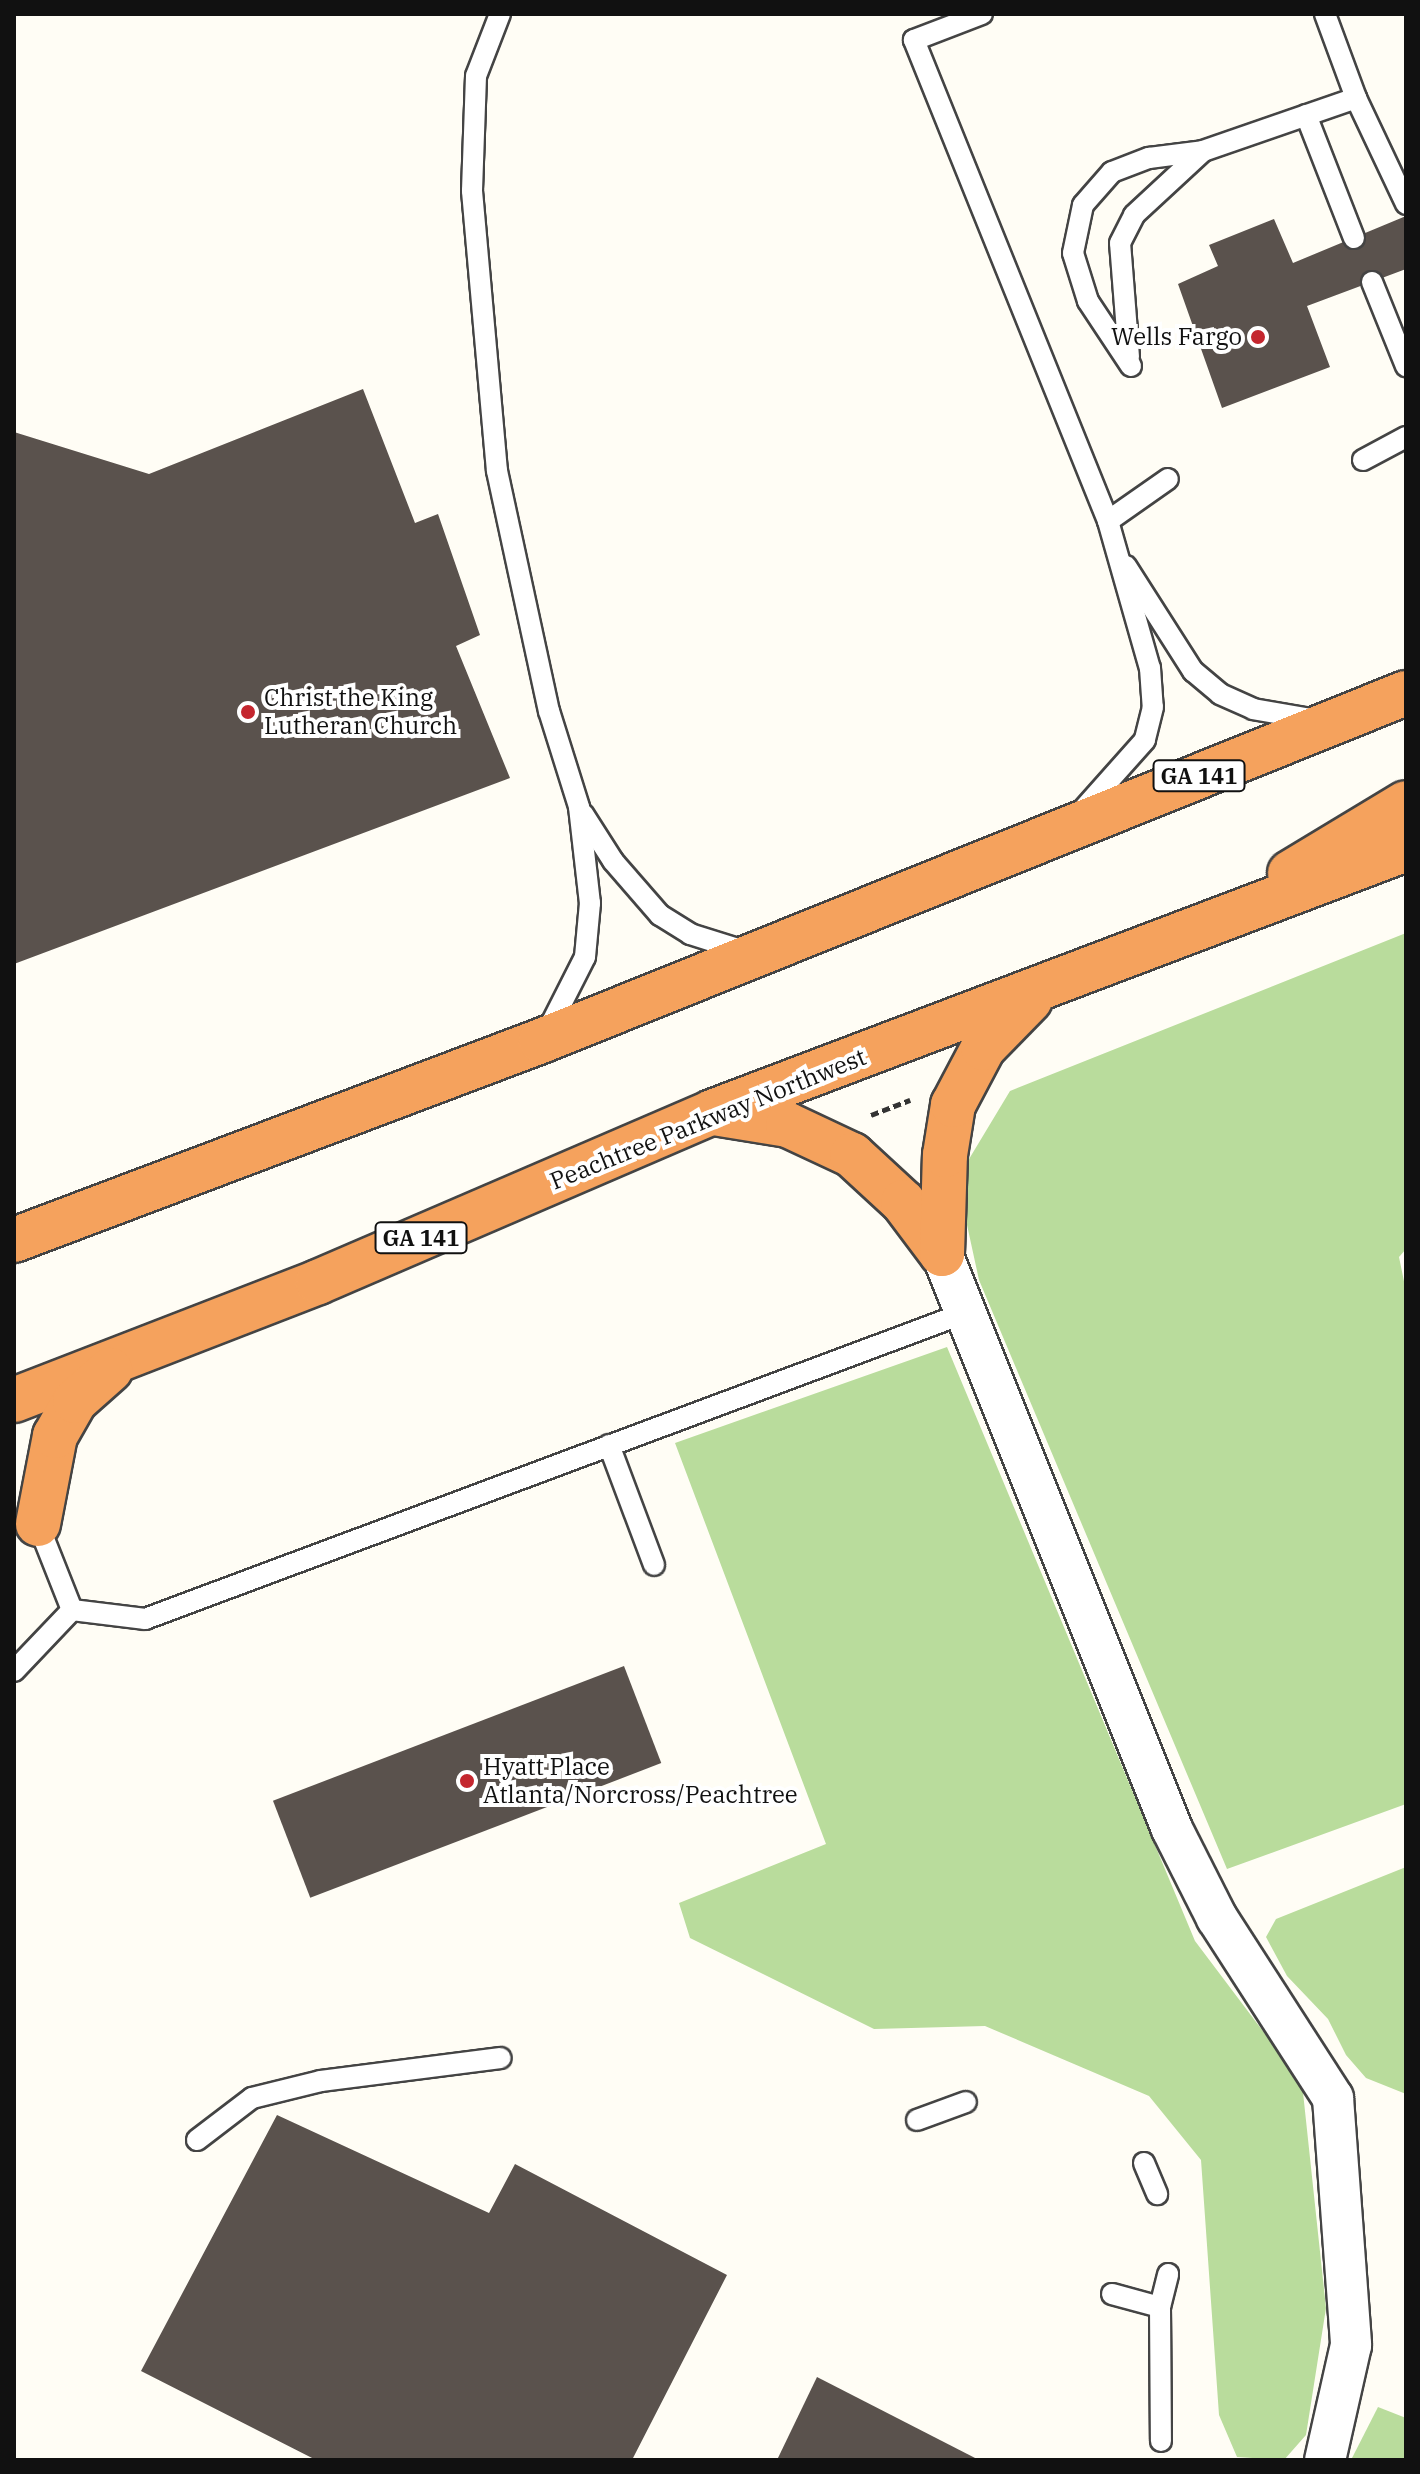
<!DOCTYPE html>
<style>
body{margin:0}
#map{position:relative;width:1420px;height:2474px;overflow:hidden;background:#fffdf5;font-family:"IBM Plex Serif",serif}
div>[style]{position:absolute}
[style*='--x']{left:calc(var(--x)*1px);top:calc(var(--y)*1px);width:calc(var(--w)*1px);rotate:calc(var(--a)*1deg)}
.forest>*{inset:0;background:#b9dc9c}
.building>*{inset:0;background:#5a524d;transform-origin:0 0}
.path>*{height:5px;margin-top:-2.5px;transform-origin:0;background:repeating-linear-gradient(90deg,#333 0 8px,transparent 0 12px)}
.roads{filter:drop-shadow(2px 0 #444) drop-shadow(-2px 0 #444) drop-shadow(0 2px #444) drop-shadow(0 -2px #444)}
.lane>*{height:20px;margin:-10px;padding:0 10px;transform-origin:10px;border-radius:10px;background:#fff}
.street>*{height:40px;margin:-20px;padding:0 20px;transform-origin:20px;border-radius:20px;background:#fff}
.highway>*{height:44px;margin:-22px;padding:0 22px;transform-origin:22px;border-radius:22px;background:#f5a25d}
.dots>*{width:22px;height:22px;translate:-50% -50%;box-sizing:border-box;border:4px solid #fff;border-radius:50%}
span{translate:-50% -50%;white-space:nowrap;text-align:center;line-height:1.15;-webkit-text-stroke:8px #fff;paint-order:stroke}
.shield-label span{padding:2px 6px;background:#fff;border:2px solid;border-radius:6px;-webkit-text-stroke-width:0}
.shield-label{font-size:22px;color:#111;font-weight:700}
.poi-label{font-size:24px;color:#111}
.right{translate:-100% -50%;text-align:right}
.left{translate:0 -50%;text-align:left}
.street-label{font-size:24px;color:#111}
.frame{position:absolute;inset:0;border:16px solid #111;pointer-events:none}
</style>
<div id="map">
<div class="forest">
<div style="clip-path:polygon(1406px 933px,1406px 1249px,1399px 1257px,1406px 1291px,1406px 1804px,1227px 1869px,979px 1280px,957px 1179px,1010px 1091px)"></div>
<div style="clip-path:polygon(947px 1347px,1195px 1941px,1302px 2083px,1326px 2308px,1306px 2435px,1284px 2460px,1237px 2457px,1219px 2415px,1201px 2160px,1149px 2096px,985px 2026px,874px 2029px,690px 1938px,679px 1903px,826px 1844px,675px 1443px)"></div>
<div style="clip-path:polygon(1406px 1867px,1406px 2094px,1366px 2078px,1346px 2055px,1328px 2019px,1287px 1976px,1266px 1937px,1276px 1919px)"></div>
<div style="clip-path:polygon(1378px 2407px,1406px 2418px,1406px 2460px,1351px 2460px)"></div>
</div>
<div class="building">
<div style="clip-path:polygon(1406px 216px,1406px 269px,1307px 306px,1330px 367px,1222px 408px,1178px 284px,1218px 266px,1209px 245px,1274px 219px,1293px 263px)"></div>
<div style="clip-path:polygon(363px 389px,415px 523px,438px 514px,480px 635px,456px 646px,510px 778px,14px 964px,14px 432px,149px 474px)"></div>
<div style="left:624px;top:1666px;width:104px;height:376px;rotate:69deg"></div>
<div style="clip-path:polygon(277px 2115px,489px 2213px,515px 2164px,727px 2275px,632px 2460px,316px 2460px,141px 2371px)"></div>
<div style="clip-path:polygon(817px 2377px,979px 2460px,777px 2460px)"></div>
</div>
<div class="path">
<div style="--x:871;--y:1115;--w:42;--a:-21"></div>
</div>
<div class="roads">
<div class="lane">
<div style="--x:500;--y:14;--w:66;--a:111.2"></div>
<div style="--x:476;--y:76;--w:115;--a:92"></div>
<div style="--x:472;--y:191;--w:281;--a:84.9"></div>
<div style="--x:497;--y:471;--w:246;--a:77.8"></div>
<div style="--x:549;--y:711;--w:101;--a:72.6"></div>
<div style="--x:579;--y:807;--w:97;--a:83.5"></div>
<div style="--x:590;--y:903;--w:54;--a:95.3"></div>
<div style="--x:585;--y:957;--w:84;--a:116.9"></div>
<div style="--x:982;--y:14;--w:73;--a:159.1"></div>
<div style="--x:914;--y:40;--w:519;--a:68.03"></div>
<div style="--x:1108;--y:521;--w:153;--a:74.1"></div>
<div style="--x:1150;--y:668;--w:39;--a:86"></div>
<div style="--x:1153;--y:707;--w:34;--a:104"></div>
<div style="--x:1145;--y:740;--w:99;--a:131.7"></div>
<div style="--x:1325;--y:14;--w:90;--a:69.7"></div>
<div style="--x:1356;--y:98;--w:117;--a:64.7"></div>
<div style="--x:1306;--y:115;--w:132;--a:68.7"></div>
<div style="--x:1372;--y:282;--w:91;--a:68"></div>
<div style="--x:1129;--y:357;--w:114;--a:-94.5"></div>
<div style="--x:1120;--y:243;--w:31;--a:-63"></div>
<div style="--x:1134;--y:215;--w:94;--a:-42.8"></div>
<div style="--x:1131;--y:366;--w:78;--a:-123.5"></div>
<div style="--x:1088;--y:301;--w:50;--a:-107.4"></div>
<div style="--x:1073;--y:253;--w:49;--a:-78.2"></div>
<div style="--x:1083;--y:205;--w:44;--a:-48.7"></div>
<div style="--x:1112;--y:172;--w:40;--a:-21"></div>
<div style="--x:1149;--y:158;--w:54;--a:-7.4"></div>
<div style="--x:1203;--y:151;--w:162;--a:-19.1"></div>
<div style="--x:1363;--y:460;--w:49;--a:-28.1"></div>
<div style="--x:1108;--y:521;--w:73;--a:-35"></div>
<div style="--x:1126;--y:566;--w:125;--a:57.5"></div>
<div style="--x:1193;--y:671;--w:35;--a:40"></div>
<div style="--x:1220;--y:694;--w:36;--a:24"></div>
<div style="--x:1253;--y:709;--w:64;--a:9.9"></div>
<div style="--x:583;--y:814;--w:56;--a:57.4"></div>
<div style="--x:613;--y:861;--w:72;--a:49"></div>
<div style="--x:660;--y:915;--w:36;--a:32"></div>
<div style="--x:690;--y:934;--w:57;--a:17.5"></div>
<div style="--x:609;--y:1445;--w:128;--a:69.4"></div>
<div style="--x:38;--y:1524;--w:92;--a:68.4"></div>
<div style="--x:72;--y:1610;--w:74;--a:7"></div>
<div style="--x:145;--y:1619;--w:872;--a:-20.47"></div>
<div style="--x:14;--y:1671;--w:84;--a:-46.4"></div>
<div style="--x:917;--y:2120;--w:52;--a:-20.2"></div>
<div style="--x:197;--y:2140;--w:69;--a:-37.4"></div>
<div style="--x:252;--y:2098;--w:71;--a:-13.8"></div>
<div style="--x:321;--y:2081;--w:181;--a:-7.3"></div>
<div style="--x:1144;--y:2163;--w:34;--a:67"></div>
<div style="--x:1112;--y:2294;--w:50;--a:15.2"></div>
<div style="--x:1160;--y:2307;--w:34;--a:-76"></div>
<div style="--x:1160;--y:2307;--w:134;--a:89.6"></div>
</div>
<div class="street">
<div style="--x:942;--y:1254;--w:619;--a:68.2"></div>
<div style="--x:1172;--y:1829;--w:100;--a:63.2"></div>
<div style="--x:1217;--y:1918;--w:214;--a:57.2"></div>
<div style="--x:1333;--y:2098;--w:248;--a:85.8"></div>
<div style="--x:1351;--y:2345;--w:118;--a:102.7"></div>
</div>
<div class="highway">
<div style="--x:1290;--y:873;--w:135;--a:-31.1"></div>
<div style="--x:714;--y:1113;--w:75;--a:9.2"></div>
<div style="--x:788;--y:1125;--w:71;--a:25.1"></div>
<div style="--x:852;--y:1155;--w:69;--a:42.7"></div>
<div style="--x:903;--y:1202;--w:65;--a:53.1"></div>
<div style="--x:14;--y:1240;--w:563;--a:-20.69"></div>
<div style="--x:541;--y:1041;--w:932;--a:-21.92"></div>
<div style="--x:942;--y:1254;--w:99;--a:-88.3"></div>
<div style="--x:945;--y:1155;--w:51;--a:-80.9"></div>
<div style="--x:953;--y:1105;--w:64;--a:-62.2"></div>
<div style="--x:983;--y:1048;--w:67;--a:-45.6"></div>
<div style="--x:14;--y:1400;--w:326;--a:-21.2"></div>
<div style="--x:318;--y:1282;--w:429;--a:-23.3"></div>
<div style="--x:712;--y:1112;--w:742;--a:-20.75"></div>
<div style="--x:38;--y:1524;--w:90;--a:-79.1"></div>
<div style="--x:55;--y:1436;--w:40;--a:-60.3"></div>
<div style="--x:75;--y:1401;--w:47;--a:-41.5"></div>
</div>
</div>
<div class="dots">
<div style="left:1258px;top:337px;background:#c4262e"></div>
<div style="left:248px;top:712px;background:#c4262e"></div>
<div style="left:467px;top:1781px;background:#c4262e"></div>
</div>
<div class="shield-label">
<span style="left:1199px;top:776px">GA 141</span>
<span style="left:421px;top:1238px">GA 141</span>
</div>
<div class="poi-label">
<span class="right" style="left:1242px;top:337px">Wells Fargo</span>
<span class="left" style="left:264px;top:712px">Christ the King<br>Lutheran Church</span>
<span class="left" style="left:483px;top:1781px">Hyatt Place<br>Atlanta/Norcross/Peachtree</span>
</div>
<div class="street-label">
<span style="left:708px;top:1119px;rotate:-22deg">Peachtree Parkway Northwest</span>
</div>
<div class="frame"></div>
</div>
